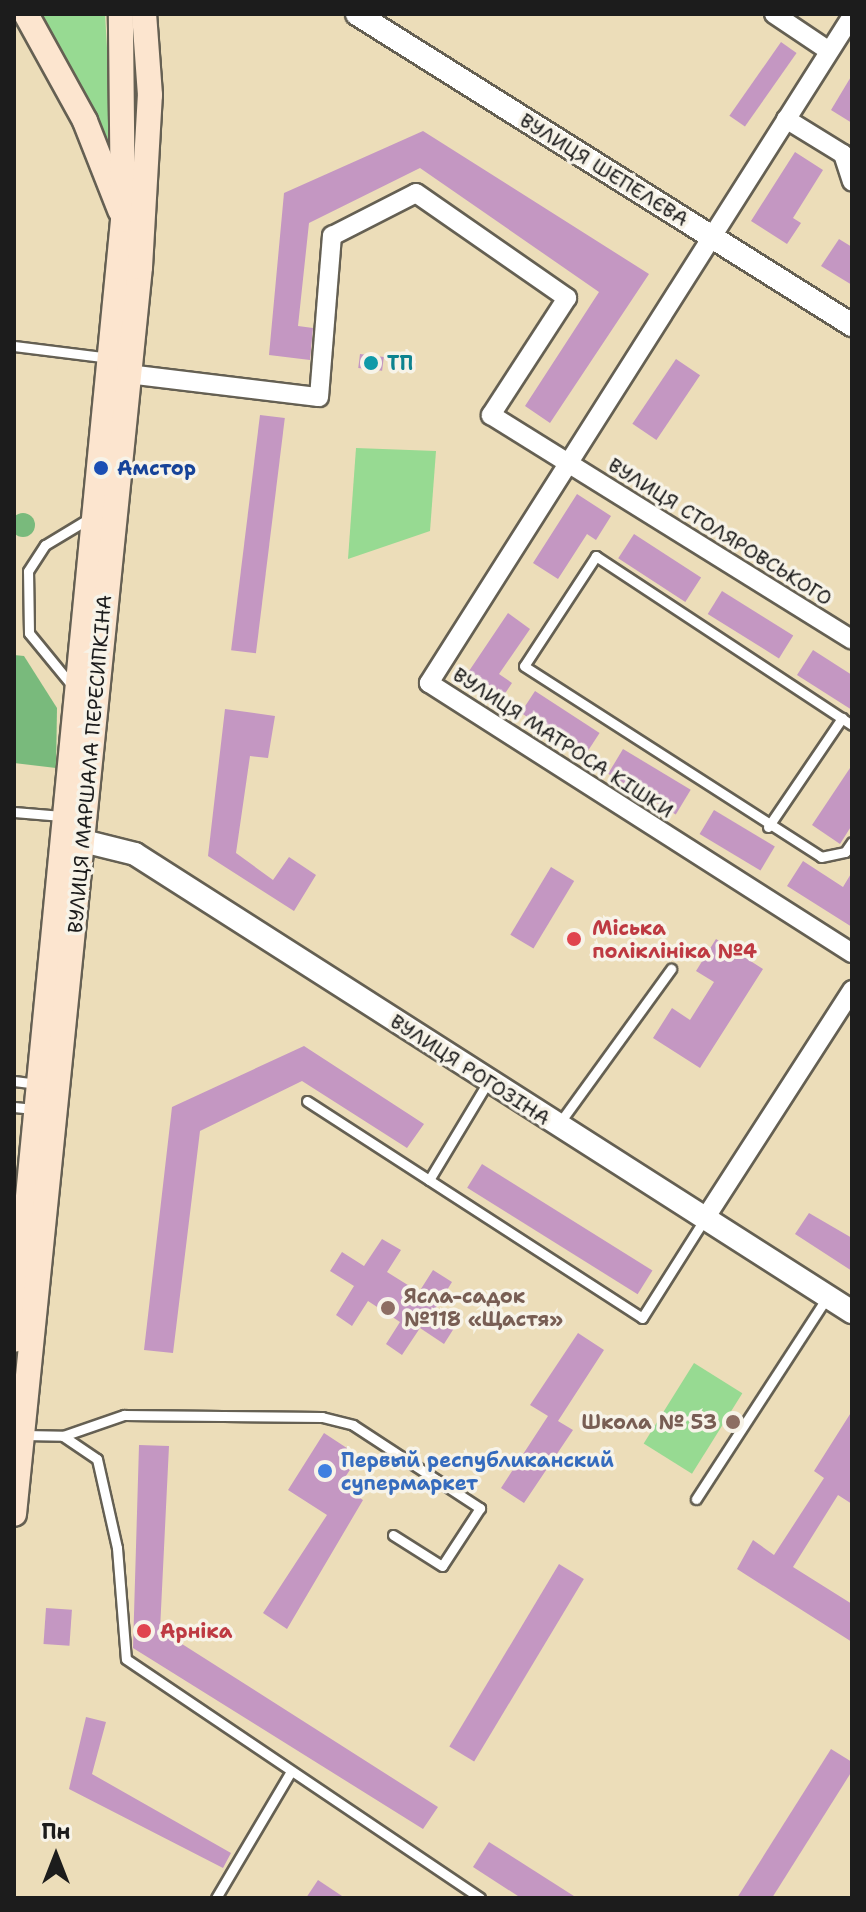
<!DOCTYPE html>
<meta charset="utf-8">
<style>
body{margin:0}
#map{position:relative;width:866px;height:1912px;overflow:hidden;background:#ecddb9;font-family:"Shantell Sans",sans-serif}
div>[style]{position:absolute}
[style*='--x']{left:calc(var(--x)*1px);top:calc(var(--y)*1px);width:calc(var(--w)*1px);rotate:calc(var(--a)*1deg)}
.green>*{inset:0;background:#97da92;transform-origin:0 0}
.forest>*{inset:0;background:#79ba7c}
.round{border-radius:50%}
.building>*{inset:0;background:#c497c2;transform-origin:0 0}
.roads{filter:drop-shadow(2px 0 #656053) drop-shadow(-2px 0 #656053) drop-shadow(0 2px #656053) drop-shadow(0 -2px #656053)}
.service>*{height:9px;margin:-4.5px;padding:0 4.5px;transform-origin:4.5px;border-radius:4.5px;background:#fff}
.minor>*{height:18px;margin:-9px;padding:0 9px;transform-origin:9px;border-radius:9px;background:#fff}
.tertiary>*{height:22px;margin:-11px;padding:0 11px;transform-origin:11px;border-radius:11px;background:#fff}
.secondary>*{height:24px;margin:-12px;padding:0 12px;transform-origin:12px;border-radius:12px;background:#fce5cf}
.dots>*{width:22px;height:22px;translate:-50% -50%;box-sizing:border-box;border:4px solid #f7f3e8;border-radius:50%}
span{translate:-50% -50%;white-space:nowrap;text-align:center;line-height:1.15;-webkit-text-stroke:7px #f7f3e8;paint-order:stroke}
.street-label{font-size:20px;color:#1c1c1c}
.culture-label{font-size:20px;color:#0d838f;font-weight:700}
.left{translate:0 -50%;text-align:left}
.transit-label{font-size:20px;color:#164399;font-weight:700}
.health-label{font-size:20px;color:#be3a42;font-weight:700}
.education-label{font-size:20px;color:#785e54;font-weight:700}
.right{translate:-100% -50%;text-align:right}
.shop-label{font-size:20px;color:#366cbe;font-weight:700}
.frame{position:absolute;inset:0;border:16px solid #1c1c1c;pointer-events:none}
.north{position:absolute;left:16px;top:1816px;width:80px;height:80px;-webkit-text-stroke:6px #f7f3e8;paint-order:stroke;rotate:0deg;font-size:22px;font-weight:700;line-height:32px;text-align:center;color:#1c1c1c}
.north::after{content:'';display:block;margin:auto;width:28px;height:36px;background:#1c1c1c;clip-path:polygon(50% 0,100% 100%,50% 72%,0 100%)}
</style>
<div id="map">
<div class="green">
<div style="clip-path:polygon(38px 14px,105px 14px,114px 165px,70px 65px)"></div>
<div style="clip-path:polygon(356px 448px,436px 451px,430px 531px,348px 559px)"></div>
<div style="left:694px;top:1363px;width:57px;height:95px;rotate:32deg"></div>
</div>
<div class="forest">
<div class="round" style="left:11px;top:513px;width:24px;height:24px"></div>
<div style="clip-path:polygon(14px 655px,24px 656px,57px 708px,56px 768px,14px 763px)"></div>
</div>
<div class="building">
<div style="left:781px;top:42px;width:19px;height:90px;rotate:35deg"></div>
<div style="clip-path:polygon(852px 75px,852px 123px,831px 110px)"></div>
<div style="clip-path:polygon(423px 131px,649px 274px,550px 423px,525px 406px,599px 292px,420px 168px,309px 223px,298px 326px,313px 328px,310px 360px,269px 355px,284px 193px)"></div>
<div style="clip-path:polygon(795px 152px,823px 170px,793px 218px,801px 223px,787px 244px,751px 221px)"></div>
<div style="clip-path:polygon(839px 239px,852px 247px,852px 285px,821px 266px)"></div>
<div style="left:360px;top:354px;width:24px;height:14px;rotate:7deg"></div>
<div style="left:676px;top:359px;width:29px;height:78px;rotate:34deg"></div>
<div style="left:260px;top:415px;width:25px;height:237px;rotate:7deg"></div>
<div style="clip-path:polygon(577px 494px,611px 516px,596px 540px,587px 534px,558px 579px,533px 563px)"></div>
<div style="left:634px;top:534px;width:80px;height:29px;rotate:33deg"></div>
<div style="left:722px;top:591px;width:84px;height:27px;rotate:32deg"></div>
<div style="clip-path:polygon(508px 613px,530px 629px,499px 674px,512px 683px,498px 704px,463px 680px)"></div>
<div style="clip-path:polygon(813px 650px,852px 675px,852px 710px,797px 675px)"></div>
<div style="left:535px;top:691px;width:77px;height:26px;rotate:33deg"></div>
<div style="clip-path:polygon(225px 709px,275px 716px,268px 758px,250px 756px,236px 853px,273px 880px,289px 857px,316px 875px,294px 911px,208px 856px)"></div>
<div style="left:623px;top:749px;width:79px;height:29px;rotate:31deg"></div>
<div style="clip-path:polygon(852px 765px,852px 825px,840px 844px,812px 825px)"></div>
<div style="left:714px;top:810px;width:71px;height:28px;rotate:31deg"></div>
<div style="clip-path:polygon(803px 861px,843px 887px,852px 872px,852px 927px,787px 886px)"></div>
<div style="left:551px;top:867px;width:27px;height:79px;rotate:31deg"></div>
<div style="clip-path:polygon(716px 939px,763px 969px,700px 1068px,653px 1038px,672px 1008px,690px 1020px,714px 982px,696px 971px)"></div>
<div style="clip-path:polygon(304px 1046px,424px 1124px,407px 1148px,302px 1081px,200px 1131px,173px 1353px,144px 1350px,172px 1107px)"></div>
<div style="left:482px;top:1164px;width:201px;height:28px;rotate:32deg"></div>
<div style="clip-path:polygon(809px 1213px,852px 1238px,852px 1271px,795px 1234px)"></div>
<div style="clip-path:polygon(382px 1239px,401px 1250px,387px 1272px,419px 1292px,433px 1270px,452px 1282px,434px 1311px,456px 1325px,444px 1344px,420px 1328px,402px 1355px,386px 1344px,400px 1322px,368px 1301px,352px 1326px,336px 1315px,354px 1286px,330px 1271px,342px 1252px,364px 1266px)"></div>
<div style="clip-path:polygon(578px 1333px,604px 1350px,558px 1421px,573px 1430px,524px 1503px,501px 1488px,548px 1416px,530px 1405px)"></div>
<div style="clip-path:polygon(852px 1411px,852px 1504px,838px 1495px,793px 1567px,852px 1604px,852px 1642px,737px 1569px,753px 1540px,774px 1555px,824px 1478px,814px 1471px)"></div>
<div style="clip-path:polygon(324px 1433px,359px 1456px,340px 1485px,363px 1500px,287px 1629px,263px 1613px,327px 1515px,288px 1490px)"></div>
<div style="clip-path:polygon(139px 1445px,169px 1446px,160px 1630px,438px 1807px,423px 1829px,133px 1648px)"></div>
<div style="left:559px;top:1564px;width:29px;height:213px;rotate:31deg"></div>
<div style="left:46px;top:1608px;width:26px;height:36px;rotate:4deg"></div>
<div style="clip-path:polygon(86px 1717px,106px 1722px,92px 1774px,231px 1853px,223px 1868px,69px 1789px)"></div>
<div style="clip-path:polygon(831px 1749px,852px 1762px,852px 1771px,772px 1898px,737px 1898px)"></div>
<div style="clip-path:polygon(489px 1842px,577px 1898px,521px 1898px,473px 1867px)"></div>
<div style="clip-path:polygon(318px 1880px,345px 1898px,306px 1898px)"></div>
</div>
<div class="roads">
<div class="service">
<div style="--x:14;--y:346;--w:97;--a:7.1"></div>
<div style="--x:74;--y:688;--w:71;--a:-129.3"></div>
<div style="--x:29;--y:633;--w:62;--a:-90.9"></div>
<div style="--x:28;--y:571;--w:31;--a:-57"></div>
<div style="--x:45;--y:545;--w:52;--a:-31"></div>
<div style="--x:852;--y:725;--w:307;--a:-146.6"></div>
<div style="--x:596;--y:556;--w:131;--a:123.2"></div>
<div style="--x:524;--y:666;--w:353;--a:32.7"></div>
<div style="--x:821;--y:857;--w:25;--a:-12"></div>
<div style="--x:845;--y:852;--w:12;--a:-55"></div>
<div style="--x:14;--y:812;--w:48;--a:4.8"></div>
<div style="--x:768;--y:827;--w:132;--a:-55.8"></div>
<div style="--x:14;--y:1081;--w:24;--a:7"></div>
<div style="--x:307;--y:1101;--w:399;--a:32.9"></div>
<div style="--x:642;--y:1318;--w:116;--a:-57.7"></div>
<div style="--x:14;--y:1107;--w:20;--a:6"></div>
<div style="--x:558;--y:1125;--w:193;--a:-54.1"></div>
<div style="--x:429;--y:1180;--w:114;--a:-59"></div>
<div style="--x:24;--y:1435;--w:39;--a:1"></div>
<div style="--x:63;--y:1436;--w:65;--a:-19"></div>
<div style="--x:124;--y:1415;--w:198;--a:0.6"></div>
<div style="--x:322;--y:1417;--w:32;--a:14"></div>
<div style="--x:353;--y:1425;--w:152;--a:33.2"></div>
<div style="--x:480;--y:1508;--w:69;--a:123.2"></div>
<div style="--x:442;--y:1566;--w:58;--a:-147.7"></div>
<div style="--x:63;--y:1436;--w:41;--a:34.1"></div>
<div style="--x:97;--y:1459;--w:91;--a:77.3"></div>
<div style="--x:117;--y:1548;--w:111;--a:85.4"></div>
<div style="--x:126;--y:1659;--w:427;--a:34"></div>
<div style="--x:696;--y:1499;--w:241;--a:-57"></div>
<div style="--x:216;--y:1898;--w:147;--a:-59.4"></div>
</div>
<div class="minor">
<div style="--x:774;--y:14;--w:66;--a:33.9"></div>
<div style="--x:852;--y:16;--w:790;--a:122.38"></div>
<div style="--x:429;--y:683;--w:502;--a:32.55"></div>
<div style="--x:786;--y:119;--w:67;--a:31.6"></div>
<div style="--x:843;--y:154;--w:29;--a:72"></div>
<div style="--x:128;--y:374;--w:192;--a:6.9"></div>
<div style="--x:319;--y:397;--w:162;--a:-85.4"></div>
<div style="--x:332;--y:236;--w:94;--a:-27.1"></div>
<div style="--x:416;--y:193;--w:184;--a:34.8"></div>
<div style="--x:567;--y:298;--w:140;--a:123"></div>
<div style="--x:491;--y:415;--w:425;--a:31.9"></div>
<div style="--x:704;--y:1220;--w:274;--a:-57.2"></div>
</div>
<div class="tertiary">
<div style="--x:357;--y:14;--w:585;--a:32.14"></div>
<div style="--x:67;--y:837;--w:70;--a:14"></div>
<div style="--x:135;--y:854;--w:851;--a:32.57"></div>
</div>
<div class="secondary">
<div style="--x:26;--y:14;--w:122;--a:61.1"></div>
<div style="--x:85;--y:121;--w:96;--a:68.5"></div>
<div style="--x:14;--y:1340;--w:1125;--a:-84.44"></div>
<div style="--x:123;--y:220;--w:206;--a:-90.6"></div>
<div style="--x:14;--y:1514;--w:1253;--a:-84.23"></div>
<div style="--x:140;--y:267;--w:172;--a:-86.7"></div>
<div style="--x:150;--y:95;--w:81;--a:-94.2"></div>
</div>
</div>
<div class="dots">
<div style="left:371px;top:363px;background:#0f9aa8"></div>
<div style="left:101px;top:468px;background:#1a4fb4"></div>
<div style="left:574px;top:939px;background:#e0444e"></div>
<div style="left:388px;top:1308px;background:#8d6e63"></div>
<div style="left:733px;top:1422px;background:#8d6e63"></div>
<div style="left:325px;top:1471px;background:#3f7fe0"></div>
<div style="left:144px;top:1631px;background:#e0444e"></div>
</div>
<div class="street-label">
<span style="left:604px;top:170px;rotate:32deg">ВУЛИЦЯ ШЕПЕЛЄВА</span>
<span style="left:720px;top:532px;rotate:32deg">ВУЛИЦЯ СТОЛЯРОВСЬКОГО</span>
<span style="left:563px;top:743px;rotate:33deg">ВУЛИЦЯ МАТРОСА КІШКИ</span>
<span style="left:90px;top:764px;rotate:-85deg">ВУЛИЦЯ МАРШАЛА ПЕРЕСИПКІНА</span>
<span style="left:470px;top:1070px;rotate:33deg">ВУЛИЦЯ РОГОЗІНА</span>
</div>
<div class="culture-label">
<span class="left" style="left:387px;top:363px">ТП</span>
</div>
<div class="transit-label">
<span class="left" style="left:117px;top:468px">Амстор</span>
</div>
<div class="health-label">
<span class="left" style="left:592px;top:940px">Міська<br>поліклініка №4</span>
<span class="left" style="left:160px;top:1631px">Арніка</span>
</div>
<div class="education-label">
<span class="left" style="left:404px;top:1308px">Ясла-садок<br>№118 «Щастя»</span>
<span class="right" style="left:717px;top:1422px">Школа № 53</span>
</div>
<div class="shop-label">
<span class="left" style="left:341px;top:1472px">Первый республиканский<br>супермаркет</span>
</div>
<div class="frame"></div>
<div class="north">Пн</div>
</div>
